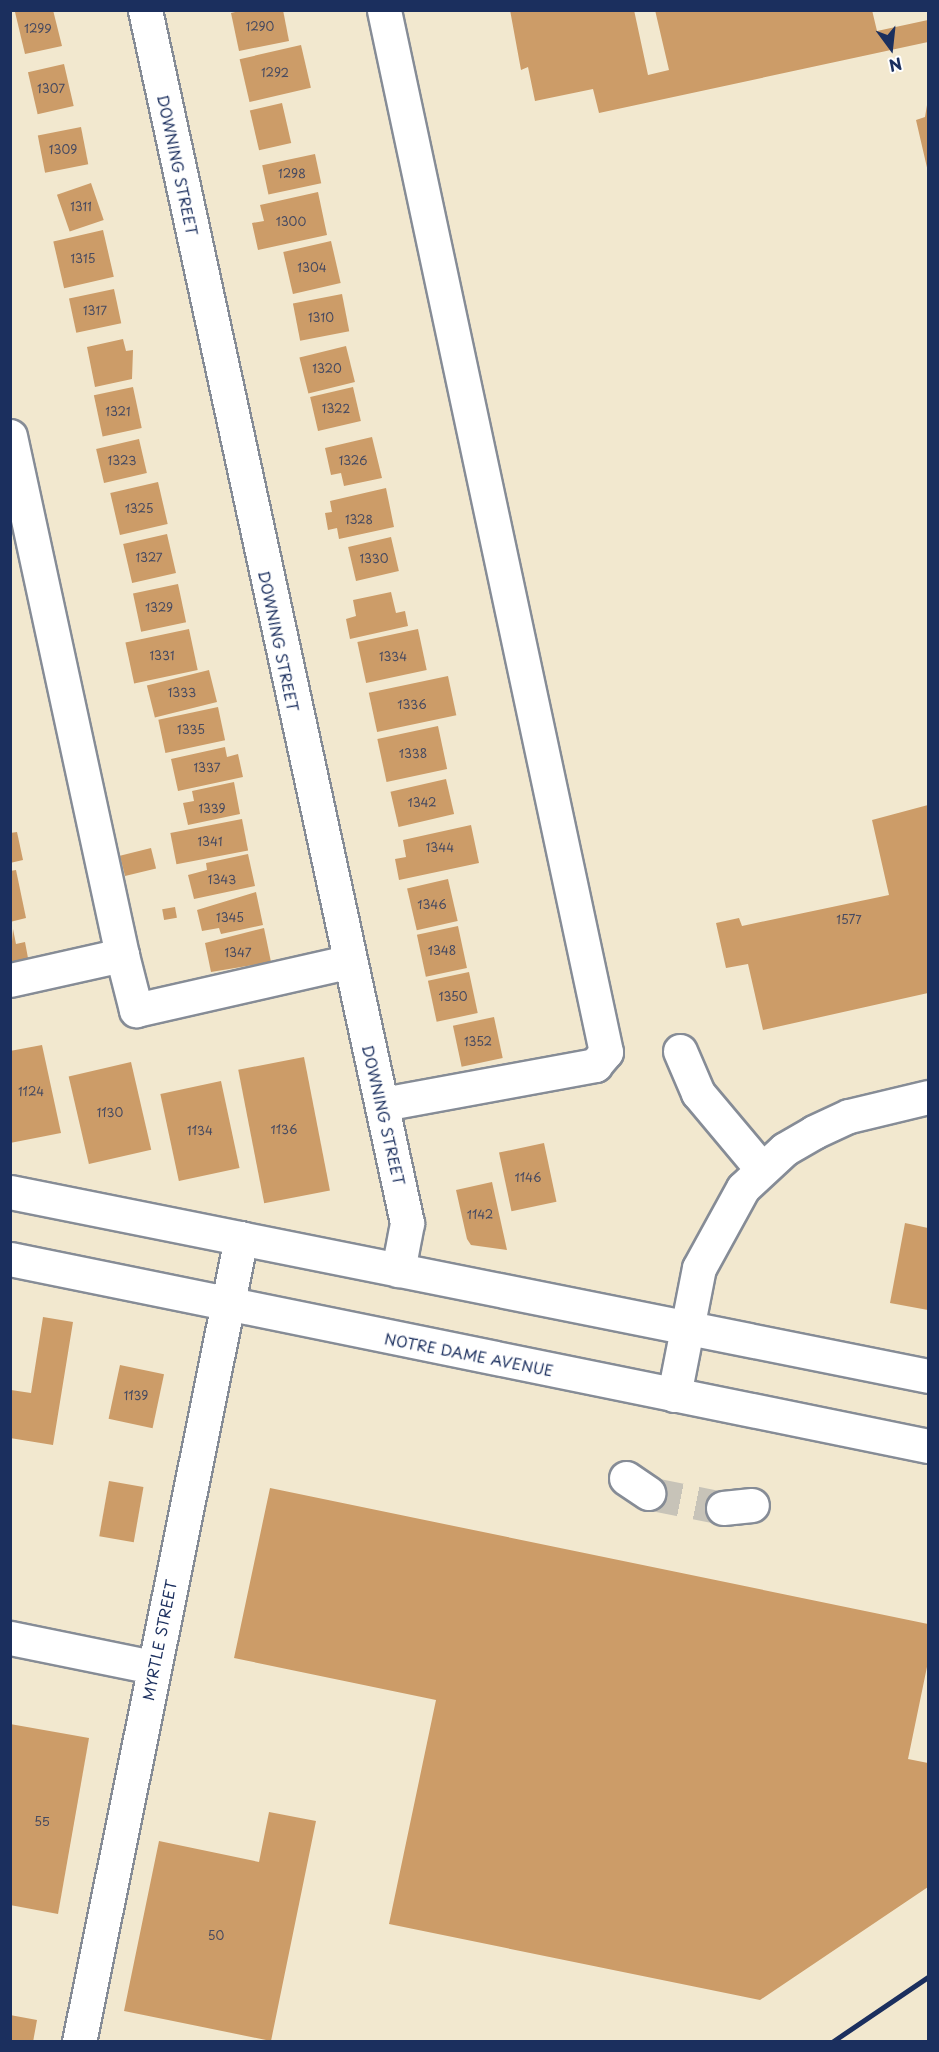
<!DOCTYPE html>
<style>
body{margin:0}
#map{position:relative;width:939px;height:2052px;overflow:hidden;background:#f2e8cf;font-family:"Playpen Sans",sans-serif}
div>[style]{position:absolute}
[style*='--x']{left:calc(var(--x)*1px);top:calc(var(--y)*1px);width:calc(var(--w)*1px);rotate:calc(var(--a)*1deg)}
.building>*{inset:0;background:#cc9c68;transform-origin:0 0}
.minor-tunnel>*{height:33px;margin-top:-16.5px;transform-origin:0;background:repeating-linear-gradient(90deg,#c7c3b8 0 33px,transparent 0 49px)}
.roads{filter:drop-shadow(2px 0 #868c96) drop-shadow(-2px 0 #868c96) drop-shadow(0 2px #868c96) drop-shadow(0 -2px #868c96)}
.minor>*{height:33px;margin:-16.5px;padding:0 16.5px;transform-origin:16.5px;border-radius:16.5px;background:#fff}
.major>*{height:33px;margin:-16.5px;padding:0 16.5px;transform-origin:16.5px;border-radius:16.5px;background:#fff}
.rail>*{height:4.5px;margin:-2.25px;padding:0 2.25px;transform-origin:2.25px;border-radius:2.25px;background:#1b2f5e}
span{translate:-50% -50%;white-space:nowrap;text-align:center;line-height:1.15;-webkit-text-stroke:5px #fff;paint-order:stroke}
.number-label{font-size:12px;color:#474a60}
.number-label span{-webkit-text-stroke-width:0}
.street-label{font-size:15px;color:#1b2f5e}
.frame{position:absolute;inset:0;border:12px solid #1b2f5e;pointer-events:none}
.north{position:absolute;left:861px;top:18px;width:60px;height:60px;-webkit-text-stroke:4px #fff;paint-order:stroke;rotate:165deg;font-size:16px;font-weight:700;line-height:24px;text-align:center;color:#1b2f5e}
.north::after{content:'';display:block;margin:auto;width:21px;height:27px;background:#1b2f5e;clip-path:polygon(50% 0,100% 100%,50% 72%,0 100%)}
</style>
<div id="map">
<div class="building">
<div style="clip-path:polygon(53px 10px,62px 46px,25px 54px,15px 12px)"></div>
<div style="clip-path:polygon(244px 10px,283px 10px,289px 41px,239px 51px,231px 13px)"></div>
<div style="clip-path:polygon(510px 10px,634px 10px,648px 75px,669px 70px,655px 10px,872px 10px,877px 31px,928px 20px,928px 42px,599px 113px,593px 89px,535px 101px,528px 67px,521px 70px)"></div>
<div style="left:301px;top:45px;width:44px;height:63px;rotate:77deg"></div>
<div style="left:64px;top:64px;width:43px;height:37px;rotate:77deg"></div>
<div style="clip-path:polygon(928px 99px,928px 172px,916px 120px,925px 117px)"></div>
<div style="left:282px;top:103px;width:41px;height:33px;rotate:77deg"></div>
<div style="left:81px;top:127px;width:38px;height:44px;rotate:79deg"></div>
<div style="left:315px;top:154px;width:30px;height:54px;rotate:78deg"></div>
<div style="left:91px;top:183px;width:39px;height:36px;rotate:71deg"></div>
<div style="clip-path:polygon(318px 192px,327px 235px,258px 250px,252px 223px,264px 221px,260px 205px)"></div>
<div style="left:103px;top:230px;width:48px;height:51px;rotate:77deg"></div>
<div style="left:331px;top:241px;width:43px;height:49px;rotate:77deg"></div>
<div style="left:114px;top:289px;width:35px;height:46px;rotate:78deg"></div>
<div style="left:342px;top:294px;width:38px;height:50px;rotate:79deg"></div>
<div style="clip-path:polygon(123px 339px,126px 351px,133px 350px,132px 379px,95px 387px,87px 347px)"></div>
<div style="left:346px;top:346px;width:37px;height:48px;rotate:76deg"></div>
<div style="left:133px;top:387px;width:42px;height:40px;rotate:78deg"></div>
<div style="left:353px;top:387px;width:35px;height:44px;rotate:77deg"></div>
<div style="clip-path:polygon(372px 437px,382px 478px,344px 486px,341px 473px,331px 475px,325px 448px)"></div>
<div style="left:139px;top:439px;width:35px;height:44px;rotate:77deg"></div>
<div style="left:158px;top:482px;width:43px;height:49px;rotate:77deg"></div>
<div style="clip-path:polygon(386px 488px,394px 527px,339px 539px,337px 528px,328px 530px,325px 513px,332px 512px,330px 501px)"></div>
<div style="left:167px;top:534px;width:40px;height:45px;rotate:77deg"></div>
<div style="left:391px;top:537px;width:35px;height:44px;rotate:77deg"></div>
<div style="left:178px;top:584px;width:39px;height:46px;rotate:78deg"></div>
<div style="clip-path:polygon(391px 592px,396px 613px,405px 611px,408px 626px,350px 639px,346px 619px,356px 616px,353px 600px)"></div>
<div style="left:189px;top:629px;width:42px;height:65px;rotate:78deg"></div>
<div style="left:418px;top:629px;width:42px;height:62px;rotate:78deg"></div>
<div style="left:209px;top:670px;width:33px;height:64px;rotate:76deg"></div>
<div style="left:448px;top:676px;width:40px;height:81px;rotate:78deg"></div>
<div style="left:218px;top:707px;width:34px;height:61px;rotate:78deg"></div>
<div style="left:438px;top:726px;width:44px;height:62px;rotate:78deg"></div>
<div style="clip-path:polygon(225px 747px,227px 757px,238px 754px,243px 777px,178px 791px,171px 759px)"></div>
<div style="left:446px;top:779px;width:36px;height:57px;rotate:77deg"></div>
<div style="clip-path:polygon(234px 782px,240px 814px,188px 825px,183px 803px,194px 801px,192px 791px)"></div>
<div style="clip-path:polygon(928px 805px,928px 993px,763px 1030px,748px 964px,726px 968px,716px 923px,739px 918px,742px 926px,889px 895px,872px 820px)"></div>
<div style="left:242px;top:819px;width:32px;height:73px;rotate:79deg"></div>
<div style="clip-path:polygon(471px 825px,479px 863px,399px 880px,395px 859px,406px 857px,403px 840px)"></div>
<div style="clip-path:polygon(17px 832px,23px 860px,10px 863px,10px 833px)"></div>
<div style="left:151px;top:848px;width:21px;height:32px;rotate:76deg"></div>
<div style="clip-path:polygon(248px 854px,255px 886px,194px 899px,188px 875px,207px 870px,206px 863px)"></div>
<div style="clip-path:polygon(16px 870px,26px 918px,10px 922px,10px 871px)"></div>
<div style="left:448px;top:879px;width:43px;height:42px;rotate:77deg"></div>
<div style="clip-path:polygon(256px 892px,263px 925px,221px 934px,219px 928px,202px 931px,197px 910px)"></div>
<div style="left:175px;top:907px;width:11px;height:13px;rotate:80deg"></div>
<div style="left:458px;top:926px;width:43px;height:42px;rotate:78deg"></div>
<div style="clip-path:polygon(264px 928px,271px 962px,211px 972px,205px 943px)"></div>
<div style="clip-path:polygon(13px 929px,16px 944px,25px 942px,28px 958px,10px 966px)"></div>
<div style="left:469px;top:972px;width:42px;height:42px;rotate:78deg"></div>
<div style="left:494px;top:1017px;width:42px;height:42px;rotate:78deg"></div>
<div style="clip-path:polygon(42px 1045px,61px 1133px,10px 1143px,10px 1051px)"></div>
<div style="left:304px;top:1057px;width:136px;height:67px;rotate:79deg"></div>
<div style="left:131px;top:1062px;width:90px;height:64px;rotate:77deg"></div>
<div style="left:221px;top:1081px;width:89px;height:62px;rotate:78deg"></div>
<div style="left:544px;top:1143px;width:60px;height:46px;rotate:78deg"></div>
<div style="clip-path:polygon(492px 1182px,507px 1250px,471px 1245px,467px 1239px,456px 1190px)"></div>
<div style="clip-path:polygon(905px 1223px,928px 1228px,928px 1310px,890px 1303px)"></div>
<div style="clip-path:polygon(43px 1317px,73px 1322px,53px 1445px,10px 1438px,11px 1390px,31px 1393px)"></div>
<div style="left:120px;top:1365px;width:45px;height:55px;rotate:12deg"></div>
<div style="left:109px;top:1481px;width:35px;height:56px;rotate:10deg"></div>
<div style="clip-path:polygon(270px 1488px,928px 1624px,928px 1662px,908px 1759px,928px 1763px,928px 1887px,760px 2000px,389px 1924px,436px 1700px,234px 1658px)"></div>
<div style="clip-path:polygon(10px 1724px,89px 1738px,58px 1914px,10px 1905px)"></div>
<div style="clip-path:polygon(269px 1812px,316px 1821px,271px 2041px,124px 2011px,159px 1841px,259px 1862px)"></div>
<div style="clip-path:polygon(10px 2015px,37px 2020px,33px 2042px,10px 2042px)"></div>
</div>
<div class="minor-tunnel">
<div style="--x:648;--y:1493;--w:76;--a:11.3"></div>
</div>
<div class="roads">
<div class="minor">
<div style="--x:145;--y:10;--w:1241;--a:77.81"></div>
<div style="--x:407;--y:1223;--w:48;--a:100.8"></div>
<div style="--x:10;--y:436;--w:531;--a:77.82"></div>
<div style="--x:10;--y:980;--w:115;--a:-12.6"></div>
<div style="--x:122;--y:955;--w:57;--a:75.7"></div>
<div style="--x:136;--y:1010;--w:217;--a:-12.8"></div>
<div style="--x:680;--y:1051;--w:46;--a:66.8"></div>
<div style="--x:698;--y:1093;--w:98;--a:50"></div>
<div style="--x:383;--y:1104;--w:216;--a:-10.4"></div>
<div style="--x:595;--y:1065;--w:17;--a:-50"></div>
<div style="--x:606;--y:1052;--w:1065;--a:-102.03"></div>
<div style="--x:674;--y:1395;--w:129;--a:-78.9"></div>
<div style="--x:699;--y:1268;--w:91;--a:-61.2"></div>
<div style="--x:743;--y:1188;--w:57;--a:-42.9"></div>
<div style="--x:785;--y:1149;--w:34;--a:-30"></div>
<div style="--x:814;--y:1132;--w:38;--a:-25"></div>
<div style="--x:849;--y:1116;--w:81;--a:-13.5"></div>
<div style="--x:626;--y:1478;--w:27;--a:34"></div>
<div style="--x:723;--y:1508;--w:29;--a:-6"></div>
<div style="--x:10;--y:1638;--w:146;--a:11.5"></div>
<div style="--x:79;--y:2042;--w:820;--a:-78.61"></div>
</div>
<div class="major">
<div style="--x:10;--y:1192;--w:936;--a:11.33"></div>
<div style="--x:10;--y:1259;--w:937;--a:11.51"></div>
</div>
</div>
<div class="rail">
<div style="--x:832;--y:2042;--w:116;--a:-34.1"></div>
</div>
<div class="number-label">
<span style="left:260px;top:27px">1290</span>
<span style="left:38px;top:29px">1299</span>
<span style="left:275px;top:73px">1292</span>
<span style="left:51px;top:89px">1307</span>
<span style="left:63px;top:150px">1309</span>
<span style="left:292px;top:174px">1298</span>
<span style="left:81px;top:207px">1311</span>
<span style="left:291px;top:222px">1300</span>
<span style="left:83px;top:259px">1315</span>
<span style="left:312px;top:268px">1304</span>
<span style="left:95px;top:311px">1317</span>
<span style="left:321px;top:318px">1310</span>
<span style="left:327px;top:369px">1320</span>
<span style="left:336px;top:409px">1322</span>
<span style="left:118px;top:412px">1321</span>
<span style="left:122px;top:461px">1323</span>
<span style="left:353px;top:461px">1326</span>
<span style="left:139px;top:509px">1325</span>
<span style="left:359px;top:520px">1328</span>
<span style="left:149px;top:558px">1327</span>
<span style="left:374px;top:559px">1330</span>
<span style="left:159px;top:608px">1329</span>
<span style="left:162px;top:656px">1331</span>
<span style="left:393px;top:657px">1334</span>
<span style="left:182px;top:693px">1333</span>
<span style="left:412px;top:705px">1336</span>
<span style="left:191px;top:730px">1335</span>
<span style="left:413px;top:754px">1338</span>
<span style="left:207px;top:768px">1337</span>
<span style="left:422px;top:803px">1342</span>
<span style="left:212px;top:809px">1339</span>
<span style="left:210px;top:842px">1341</span>
<span style="left:440px;top:848px">1344</span>
<span style="left:222px;top:880px">1343</span>
<span style="left:432px;top:905px">1346</span>
<span style="left:230px;top:918px">1345</span>
<span style="left:849px;top:920px">1577</span>
<span style="left:442px;top:951px">1348</span>
<span style="left:238px;top:953px">1347</span>
<span style="left:453px;top:997px">1350</span>
<span style="left:478px;top:1042px">1352</span>
<span style="left:31px;top:1092px">1124</span>
<span style="left:110px;top:1113px">1130</span>
<span style="left:284px;top:1130px">1136</span>
<span style="left:200px;top:1131px">1134</span>
<span style="left:528px;top:1178px">1146</span>
<span style="left:480px;top:1215px">1142</span>
<span style="left:136px;top:1396px">1139</span>
<span style="left:42px;top:1822px">55</span>
<span style="left:216px;top:1936px">50</span>
</div>
<div class="street-label">
<span style="left:178px;top:165px;rotate:78deg">DOWNING STREET</span>
<span style="left:279px;top:641px;rotate:78deg">DOWNING STREET</span>
<span style="left:384px;top:1115px;rotate:77deg">DOWNING STREET</span>
<span style="left:469px;top:1354px;rotate:11deg">NOTRE DAME AVENUE</span>
<span style="left:159px;top:1640px;rotate:-79deg">MYRTLE STREET</span>
</div>
<div class="frame"></div>
<div class="north">N</div>
</div>
